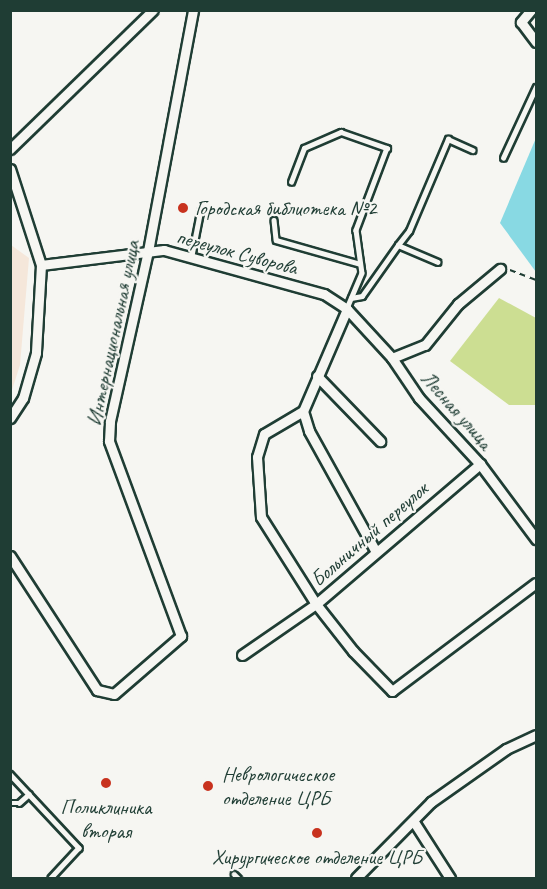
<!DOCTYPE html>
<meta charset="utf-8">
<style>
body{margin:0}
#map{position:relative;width:547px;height:889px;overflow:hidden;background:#f6f6f2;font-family:Caveat,sans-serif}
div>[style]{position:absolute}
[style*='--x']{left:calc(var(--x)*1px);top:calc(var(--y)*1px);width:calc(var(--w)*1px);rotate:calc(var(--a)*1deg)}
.built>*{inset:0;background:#f5e7da}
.green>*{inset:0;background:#ccde92}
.water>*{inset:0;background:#88d9e3}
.path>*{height:1.5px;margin-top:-0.75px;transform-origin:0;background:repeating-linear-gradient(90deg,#1f3d34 0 6px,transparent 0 10.5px)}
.roads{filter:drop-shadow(2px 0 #1f3d34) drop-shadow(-2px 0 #1f3d34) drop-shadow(0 2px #1f3d34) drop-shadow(0 -2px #1f3d34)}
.lane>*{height:4.5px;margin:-2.25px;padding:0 2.25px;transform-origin:2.25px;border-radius:2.25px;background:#f6f6f2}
.street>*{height:9px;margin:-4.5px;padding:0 4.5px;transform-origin:4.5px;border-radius:4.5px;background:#f6f6f2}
.dots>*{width:16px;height:16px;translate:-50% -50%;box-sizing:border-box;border:3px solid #f6f6f2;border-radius:50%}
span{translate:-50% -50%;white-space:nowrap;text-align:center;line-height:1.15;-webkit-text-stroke:4.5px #f6f6f2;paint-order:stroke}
.poi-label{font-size:21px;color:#1f3d34}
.left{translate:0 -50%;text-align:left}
.street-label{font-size:21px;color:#1f3d34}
.frame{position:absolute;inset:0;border:12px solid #1f3d34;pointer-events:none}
</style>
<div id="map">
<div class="built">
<div style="clip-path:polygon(11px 245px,29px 258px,20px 365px,11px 393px)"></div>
</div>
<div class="green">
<div style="clip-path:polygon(499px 298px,536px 318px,536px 405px,509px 405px,450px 361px)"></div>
</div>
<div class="water">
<div style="clip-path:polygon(536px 138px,536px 272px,500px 223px)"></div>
</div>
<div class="path">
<div style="--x:510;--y:270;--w:28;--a:21"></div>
</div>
<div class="roads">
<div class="lane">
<div style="--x:503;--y:158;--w:78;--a:-65.1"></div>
<div style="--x:291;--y:182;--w:36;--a:-69"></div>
<div style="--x:304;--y:148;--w:40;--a:-23.4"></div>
<div style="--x:341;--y:132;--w:49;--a:19.2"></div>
<div style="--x:387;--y:148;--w:88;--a:110.7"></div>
<div style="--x:356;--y:230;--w:43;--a:82.1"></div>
<div style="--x:362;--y:273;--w:39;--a:113"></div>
<div style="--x:274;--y:220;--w:20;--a:84"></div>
<div style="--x:276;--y:240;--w:87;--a:15.9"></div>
<div style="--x:398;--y:245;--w:18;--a:-52"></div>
<div style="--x:409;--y:231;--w:100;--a:-67"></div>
<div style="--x:448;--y:139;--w:27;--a:24"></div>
<div style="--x:191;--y:258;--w:47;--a:-78.9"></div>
<div style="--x:351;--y:298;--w:11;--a:-10"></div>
<div style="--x:362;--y:296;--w:62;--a:-54.8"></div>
<div style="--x:398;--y:245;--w:43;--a:23"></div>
<div style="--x:10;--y:774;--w:101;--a:47"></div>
<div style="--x:79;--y:848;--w:41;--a:133"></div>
<div style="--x:10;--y:803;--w:9;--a:0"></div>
<div style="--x:19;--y:803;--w:13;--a:-42"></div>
<div style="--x:234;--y:874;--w:6;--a:45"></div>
</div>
<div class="street">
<div style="--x:531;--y:10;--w:16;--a:130"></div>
<div style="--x:521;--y:22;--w:25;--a:53"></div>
<div style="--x:10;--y:149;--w:199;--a:-44.2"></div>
<div style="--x:10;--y:169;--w:101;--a:72.1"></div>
<div style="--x:41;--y:265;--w:88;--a:93.3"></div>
<div style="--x:36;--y:353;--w:47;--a:106.1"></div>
<div style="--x:23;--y:398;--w:24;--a:123"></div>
<div style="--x:41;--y:265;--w:124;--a:-7"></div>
<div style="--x:164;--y:250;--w:166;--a:15.4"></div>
<div style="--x:324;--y:294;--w:27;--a:33"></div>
<div style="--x:347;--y:309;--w:67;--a:47.4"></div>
<div style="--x:392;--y:358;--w:48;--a:56"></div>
<div style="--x:419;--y:398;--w:90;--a:47.3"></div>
<div style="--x:480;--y:464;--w:94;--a:53.3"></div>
<div style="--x:347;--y:309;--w:111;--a:113.3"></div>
<div style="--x:303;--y:411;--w:45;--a:149.5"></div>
<div style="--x:264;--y:434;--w:24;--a:107"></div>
<div style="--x:257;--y:457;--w:60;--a:86.2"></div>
<div style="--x:261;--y:517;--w:103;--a:57.7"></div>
<div style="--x:316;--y:604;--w:60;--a:51.8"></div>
<div style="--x:353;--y:651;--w:56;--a:45.7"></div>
<div style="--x:392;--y:691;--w:180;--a:-36.9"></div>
<div style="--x:392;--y:358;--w:35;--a:-22"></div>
<div style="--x:425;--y:345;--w:53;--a:-51.2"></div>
<div style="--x:458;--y:304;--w:55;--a:-39.8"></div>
<div style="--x:317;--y:376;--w:91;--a:45.9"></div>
<div style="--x:303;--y:411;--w:21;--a:73"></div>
<div style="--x:309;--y:431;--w:136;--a:61"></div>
<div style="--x:10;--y:556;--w:160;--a:57"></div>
<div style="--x:97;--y:690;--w:17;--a:13"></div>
<div style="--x:114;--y:694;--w:89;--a:-40.9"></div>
<div style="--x:181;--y:636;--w:208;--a:-110.3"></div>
<div style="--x:109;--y:441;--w:20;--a:-87"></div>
<div style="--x:110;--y:421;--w:174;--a:-77.4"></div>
<div style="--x:148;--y:251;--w:245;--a:-79.4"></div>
<div style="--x:242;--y:655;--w:90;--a:-34.6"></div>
<div style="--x:316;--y:604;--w:216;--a:-40.5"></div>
<div style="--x:414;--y:822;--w:67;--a:57.3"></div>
<div style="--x:356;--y:878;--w:107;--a:-45.4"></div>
<div style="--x:431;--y:802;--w:92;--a:-35.2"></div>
<div style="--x:506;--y:749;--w:33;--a:-25"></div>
</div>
</div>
<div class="dots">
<div style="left:183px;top:208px;background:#c8321e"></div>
<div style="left:106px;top:783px;background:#c8321e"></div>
<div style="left:208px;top:786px;background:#c8321e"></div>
<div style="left:317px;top:833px;background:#c8321e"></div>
</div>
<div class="poi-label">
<span class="left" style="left:195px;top:208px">Городская библиотека №2</span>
<span class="left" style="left:222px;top:786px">Неврологическое<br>отделение ЦРБ</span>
<span style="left:106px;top:819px">Поликлиника<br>вторая</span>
<span style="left:317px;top:857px">Хирургическое отделение ЦРБ</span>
</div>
<div class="street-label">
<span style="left:237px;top:252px;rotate:15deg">переулок Суворова</span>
<span style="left:113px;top:333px;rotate:-78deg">Интернациональная улица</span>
<span style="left:457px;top:410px;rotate:49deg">Лесная улица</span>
<span style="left:369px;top:534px;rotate:-41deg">Больничный переулок</span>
</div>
<div class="frame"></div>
</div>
